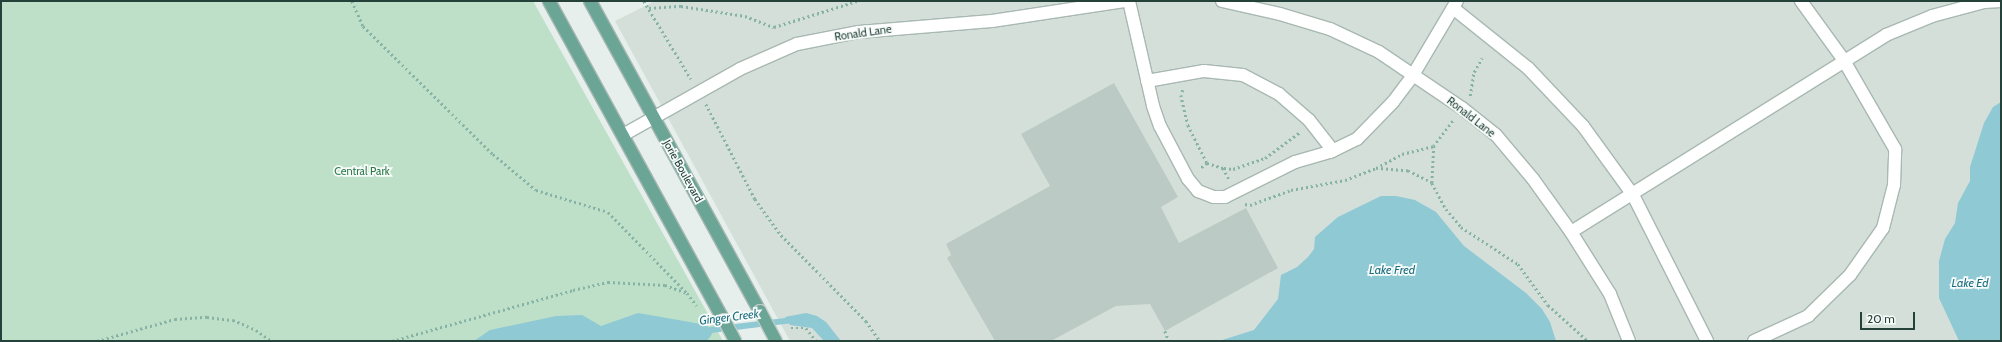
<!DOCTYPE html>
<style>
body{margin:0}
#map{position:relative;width:2002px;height:342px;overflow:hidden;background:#e6efeb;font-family:Cabin,sans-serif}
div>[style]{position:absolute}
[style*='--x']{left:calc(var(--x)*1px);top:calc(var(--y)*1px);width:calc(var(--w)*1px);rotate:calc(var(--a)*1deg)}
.built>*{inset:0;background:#d4dfda}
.green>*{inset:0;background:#bfe0c8}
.water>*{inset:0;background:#8ec9d4}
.stream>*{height:5.5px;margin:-2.75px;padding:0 2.75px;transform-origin:2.75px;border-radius:2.75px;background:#8ec9d4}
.building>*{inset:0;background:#bbcac4}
.path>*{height:2.5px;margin-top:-1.25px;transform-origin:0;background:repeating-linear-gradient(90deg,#86b3a5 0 2px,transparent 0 5px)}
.roads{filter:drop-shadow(1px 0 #a8b8b2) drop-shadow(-1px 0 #a8b8b2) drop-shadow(0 1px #a8b8b2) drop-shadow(0 -1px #a8b8b2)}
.minor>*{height:12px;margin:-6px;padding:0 6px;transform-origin:6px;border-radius:6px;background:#fff}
.major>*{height:12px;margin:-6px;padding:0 6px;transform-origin:6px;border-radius:6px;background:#6aa596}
.bridges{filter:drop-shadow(1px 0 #c2cac8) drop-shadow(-1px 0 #c2cac8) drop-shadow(0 1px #c2cac8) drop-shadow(0 -1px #c2cac8)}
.major-bridge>*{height:12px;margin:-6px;padding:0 6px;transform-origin:6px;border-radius:6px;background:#6aa596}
span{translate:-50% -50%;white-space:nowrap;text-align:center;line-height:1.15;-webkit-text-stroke:3.5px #f7fbf9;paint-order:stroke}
.street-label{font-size:11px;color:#24423a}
.park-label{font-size:11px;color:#2d7a4b}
.water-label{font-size:12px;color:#1c6f80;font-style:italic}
.frame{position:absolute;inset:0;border:2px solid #24423a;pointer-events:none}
.scale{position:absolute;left:1860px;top:312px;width:55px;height:18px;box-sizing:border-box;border:2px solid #24423a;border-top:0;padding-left:5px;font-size:12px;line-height:14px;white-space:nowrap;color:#24423a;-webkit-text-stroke:3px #f7fbf9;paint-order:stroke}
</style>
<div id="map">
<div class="built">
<div style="clip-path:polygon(655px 1px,2001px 1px,2001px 341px,790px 341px,615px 21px)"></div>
</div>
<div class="green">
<div style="clip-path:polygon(1px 1px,533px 1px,723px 341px,1px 341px)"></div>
</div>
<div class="water">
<div style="clip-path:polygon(2001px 102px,2001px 341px,1959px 341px,1939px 298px,1939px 261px,1945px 239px,1955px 223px,1958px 203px,1970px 181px,1970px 167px,1984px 123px,1993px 107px)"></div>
<div style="clip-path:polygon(1381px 196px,1396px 196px,1415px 200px,1436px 212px,1464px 246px,1526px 293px,1542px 309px,1550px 322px,1556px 341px,1219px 341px,1254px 330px,1278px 299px,1281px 275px,1297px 267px,1308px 257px,1314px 249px,1315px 237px,1338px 217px)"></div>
<div style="clip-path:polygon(638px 313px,707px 325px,712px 334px,707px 341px,474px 341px,490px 330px,556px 316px,582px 315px,601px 326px)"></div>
<div style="clip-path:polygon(806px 313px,817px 316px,826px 322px,841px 341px,824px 341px,812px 328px,790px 325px,785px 317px)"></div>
</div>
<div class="stream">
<div style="--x:703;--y:331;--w:92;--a:-6.9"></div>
</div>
<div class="building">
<div style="clip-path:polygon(1114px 83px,1178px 197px,1161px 207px,1179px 243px,1246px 208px,1278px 268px,1165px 331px,1150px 304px,1116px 306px,1051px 341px,995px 341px,947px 258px,951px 255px,946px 244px,1050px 186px,1021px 134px)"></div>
</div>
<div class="path">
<div style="--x:352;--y:1;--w:27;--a:66"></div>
<div style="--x:363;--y:26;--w:182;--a:44.6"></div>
<div style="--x:493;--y:154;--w:56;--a:39.9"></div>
<div style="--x:536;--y:190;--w:75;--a:17"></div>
<div style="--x:608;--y:212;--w:113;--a:45.7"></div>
<div style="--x:644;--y:1;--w:91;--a:58.9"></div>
<div style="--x:649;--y:8;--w:32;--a:-4"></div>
<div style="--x:681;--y:6;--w:65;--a:8.9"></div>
<div style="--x:745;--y:16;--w:31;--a:21"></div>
<div style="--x:774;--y:27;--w:87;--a:-17.4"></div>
<div style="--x:1183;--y:90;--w:5;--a:112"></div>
<div style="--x:1181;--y:95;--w:31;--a:77"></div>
<div style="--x:1188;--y:125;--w:42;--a:63.4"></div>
<div style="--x:1207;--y:163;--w:9;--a:139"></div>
<div style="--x:1470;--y:96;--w:24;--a:-81"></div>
<div style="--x:1474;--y:72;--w:16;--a:-60"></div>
<div style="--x:706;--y:104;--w:107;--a:62.7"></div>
<div style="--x:755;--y:199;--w:44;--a:54.2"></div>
<div style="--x:781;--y:235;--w:121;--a:45.3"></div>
<div style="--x:866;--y:321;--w:24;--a:55"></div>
<div style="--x:1453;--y:121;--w:31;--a:127"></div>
<div style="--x:1434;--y:146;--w:37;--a:93"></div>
<div style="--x:1432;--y:183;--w:30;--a:62"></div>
<div style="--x:1446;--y:209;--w:23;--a:50"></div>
<div style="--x:1461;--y:227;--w:68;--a:33"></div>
<div style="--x:1518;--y:264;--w:51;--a:53.8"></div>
<div style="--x:1548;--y:305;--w:54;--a:42"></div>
<div style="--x:1207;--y:163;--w:17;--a:17"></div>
<div style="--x:1223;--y:168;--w:13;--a:61"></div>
<div style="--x:1224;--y:168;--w:9;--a:6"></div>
<div style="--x:1233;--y:169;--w:34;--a:-19"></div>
<div style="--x:1265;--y:158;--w:44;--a:-36.6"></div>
<div style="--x:1432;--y:183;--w:27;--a:-153"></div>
<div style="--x:1408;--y:171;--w:32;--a:-175"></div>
<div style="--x:1376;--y:168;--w:30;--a:-28"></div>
<div style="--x:1402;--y:154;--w:33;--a:-14"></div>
<div style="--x:1245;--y:204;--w:5;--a:11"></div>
<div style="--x:1250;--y:205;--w:44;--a:-20.1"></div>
<div style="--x:1291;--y:190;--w:55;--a:-10.5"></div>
<div style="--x:1345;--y:180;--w:33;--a:-21"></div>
<div style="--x:791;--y:328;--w:15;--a:0"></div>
<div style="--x:806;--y:328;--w:16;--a:52"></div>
<div style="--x:1165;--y:331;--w:11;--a:68"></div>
<div style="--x:97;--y:341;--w:81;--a:-15.8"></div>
<div style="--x:175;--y:319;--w:32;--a:-4"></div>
<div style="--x:207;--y:317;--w:26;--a:7"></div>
<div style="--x:233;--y:320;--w:25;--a:23"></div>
<div style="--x:256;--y:330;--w:19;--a:35"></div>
<div style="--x:392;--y:341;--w:188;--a:-15.7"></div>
<div style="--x:573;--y:290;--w:36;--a:-13"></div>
<div style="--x:608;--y:282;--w:57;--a:3"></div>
<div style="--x:665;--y:285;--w:23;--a:20"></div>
<div style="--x:687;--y:293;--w:16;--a:52"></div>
</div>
<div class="roads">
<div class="minor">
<div style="--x:1129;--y:1;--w:108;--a:77.1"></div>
<div style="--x:1153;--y:106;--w:21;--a:71"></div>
<div style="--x:1160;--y:126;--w:60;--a:62.2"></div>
<div style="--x:1188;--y:179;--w:16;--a:50"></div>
<div style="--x:1198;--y:191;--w:17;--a:21"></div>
<div style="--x:1214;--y:197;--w:11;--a:0"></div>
<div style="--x:1225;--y:197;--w:78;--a:-26.6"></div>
<div style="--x:1295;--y:162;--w:36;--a:-16"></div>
<div style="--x:1330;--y:152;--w:30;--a:-26"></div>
<div style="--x:1357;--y:139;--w:52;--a:-45.8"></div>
<div style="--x:1393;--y:102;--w:34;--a:-53"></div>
<div style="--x:1413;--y:75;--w:86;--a:-59.3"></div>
<div style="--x:1222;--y:1;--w:59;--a:12.6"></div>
<div style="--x:1280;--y:14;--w:52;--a:16.7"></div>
<div style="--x:1330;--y:29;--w:54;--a:25.1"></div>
<div style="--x:1379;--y:52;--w:100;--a:34"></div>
<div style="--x:1462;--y:108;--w:43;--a:38.5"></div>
<div style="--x:1496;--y:135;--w:57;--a:49.9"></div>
<div style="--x:1533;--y:179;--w:65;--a:54.4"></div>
<div style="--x:1571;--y:232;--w:73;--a:57.8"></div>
<div style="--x:1610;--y:294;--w:51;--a:68"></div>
<div style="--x:1453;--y:8;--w:96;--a:38.7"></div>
<div style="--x:1528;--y:68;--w:80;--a:46.5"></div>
<div style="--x:1583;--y:126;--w:85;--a:54.1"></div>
<div style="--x:1633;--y:195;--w:164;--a:63.1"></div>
<div style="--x:1147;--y:81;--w:58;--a:-10"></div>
<div style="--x:1204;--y:71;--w:39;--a:6"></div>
<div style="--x:1243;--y:75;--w:41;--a:27.8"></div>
<div style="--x:1279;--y:94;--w:40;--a:41"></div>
<div style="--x:1309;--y:120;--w:39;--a:52"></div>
<div style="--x:623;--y:135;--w:134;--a:-29.4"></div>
<div style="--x:740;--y:69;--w:62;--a:-23.7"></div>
<div style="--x:797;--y:44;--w:63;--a:-11"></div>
<div style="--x:859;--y:32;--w:133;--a:-4.7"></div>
<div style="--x:992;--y:21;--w:134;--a:-8.6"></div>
<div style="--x:1571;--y:232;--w:372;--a:-32"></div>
<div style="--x:1886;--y:35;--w:50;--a:-22.4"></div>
<div style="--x:1932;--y:16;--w:54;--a:-15.1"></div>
<div style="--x:1984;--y:2;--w:17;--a:-3"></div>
<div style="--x:1754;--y:341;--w:60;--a:-24.8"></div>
<div style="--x:1808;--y:316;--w:59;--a:-44.3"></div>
<div style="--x:1850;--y:275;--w:57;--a:-54.9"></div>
<div style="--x:1883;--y:228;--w:44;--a:-75.7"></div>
<div style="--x:1894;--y:185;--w:36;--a:-88"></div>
<div style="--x:1895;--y:149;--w:104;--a:-120"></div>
<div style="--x:1843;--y:59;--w:72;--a:-125.9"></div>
</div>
<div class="major">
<div style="--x:549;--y:1;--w:364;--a:61.3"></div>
<div style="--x:590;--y:1;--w:354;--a:61.3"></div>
</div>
</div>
<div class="bridges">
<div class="major-bridge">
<div style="--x:760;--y:311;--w:34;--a:62"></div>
<div style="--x:724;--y:320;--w:24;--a:62"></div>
</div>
</div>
<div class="street-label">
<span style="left:863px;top:33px;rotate:-8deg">Ronald Lane</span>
<span style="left:1471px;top:117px;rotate:38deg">Ronald Lane</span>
<span style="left:683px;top:171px;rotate:61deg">Jorie Boulevard</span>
</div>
<div class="park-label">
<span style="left:362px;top:171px">Central Park</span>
</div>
<div class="water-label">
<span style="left:1392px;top:270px">Lake Fred</span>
<span style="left:1970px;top:283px">Lake Ed</span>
<span style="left:729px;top:317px;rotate:-7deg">Ginger Creek</span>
</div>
<div class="frame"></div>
<div class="scale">20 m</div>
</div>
